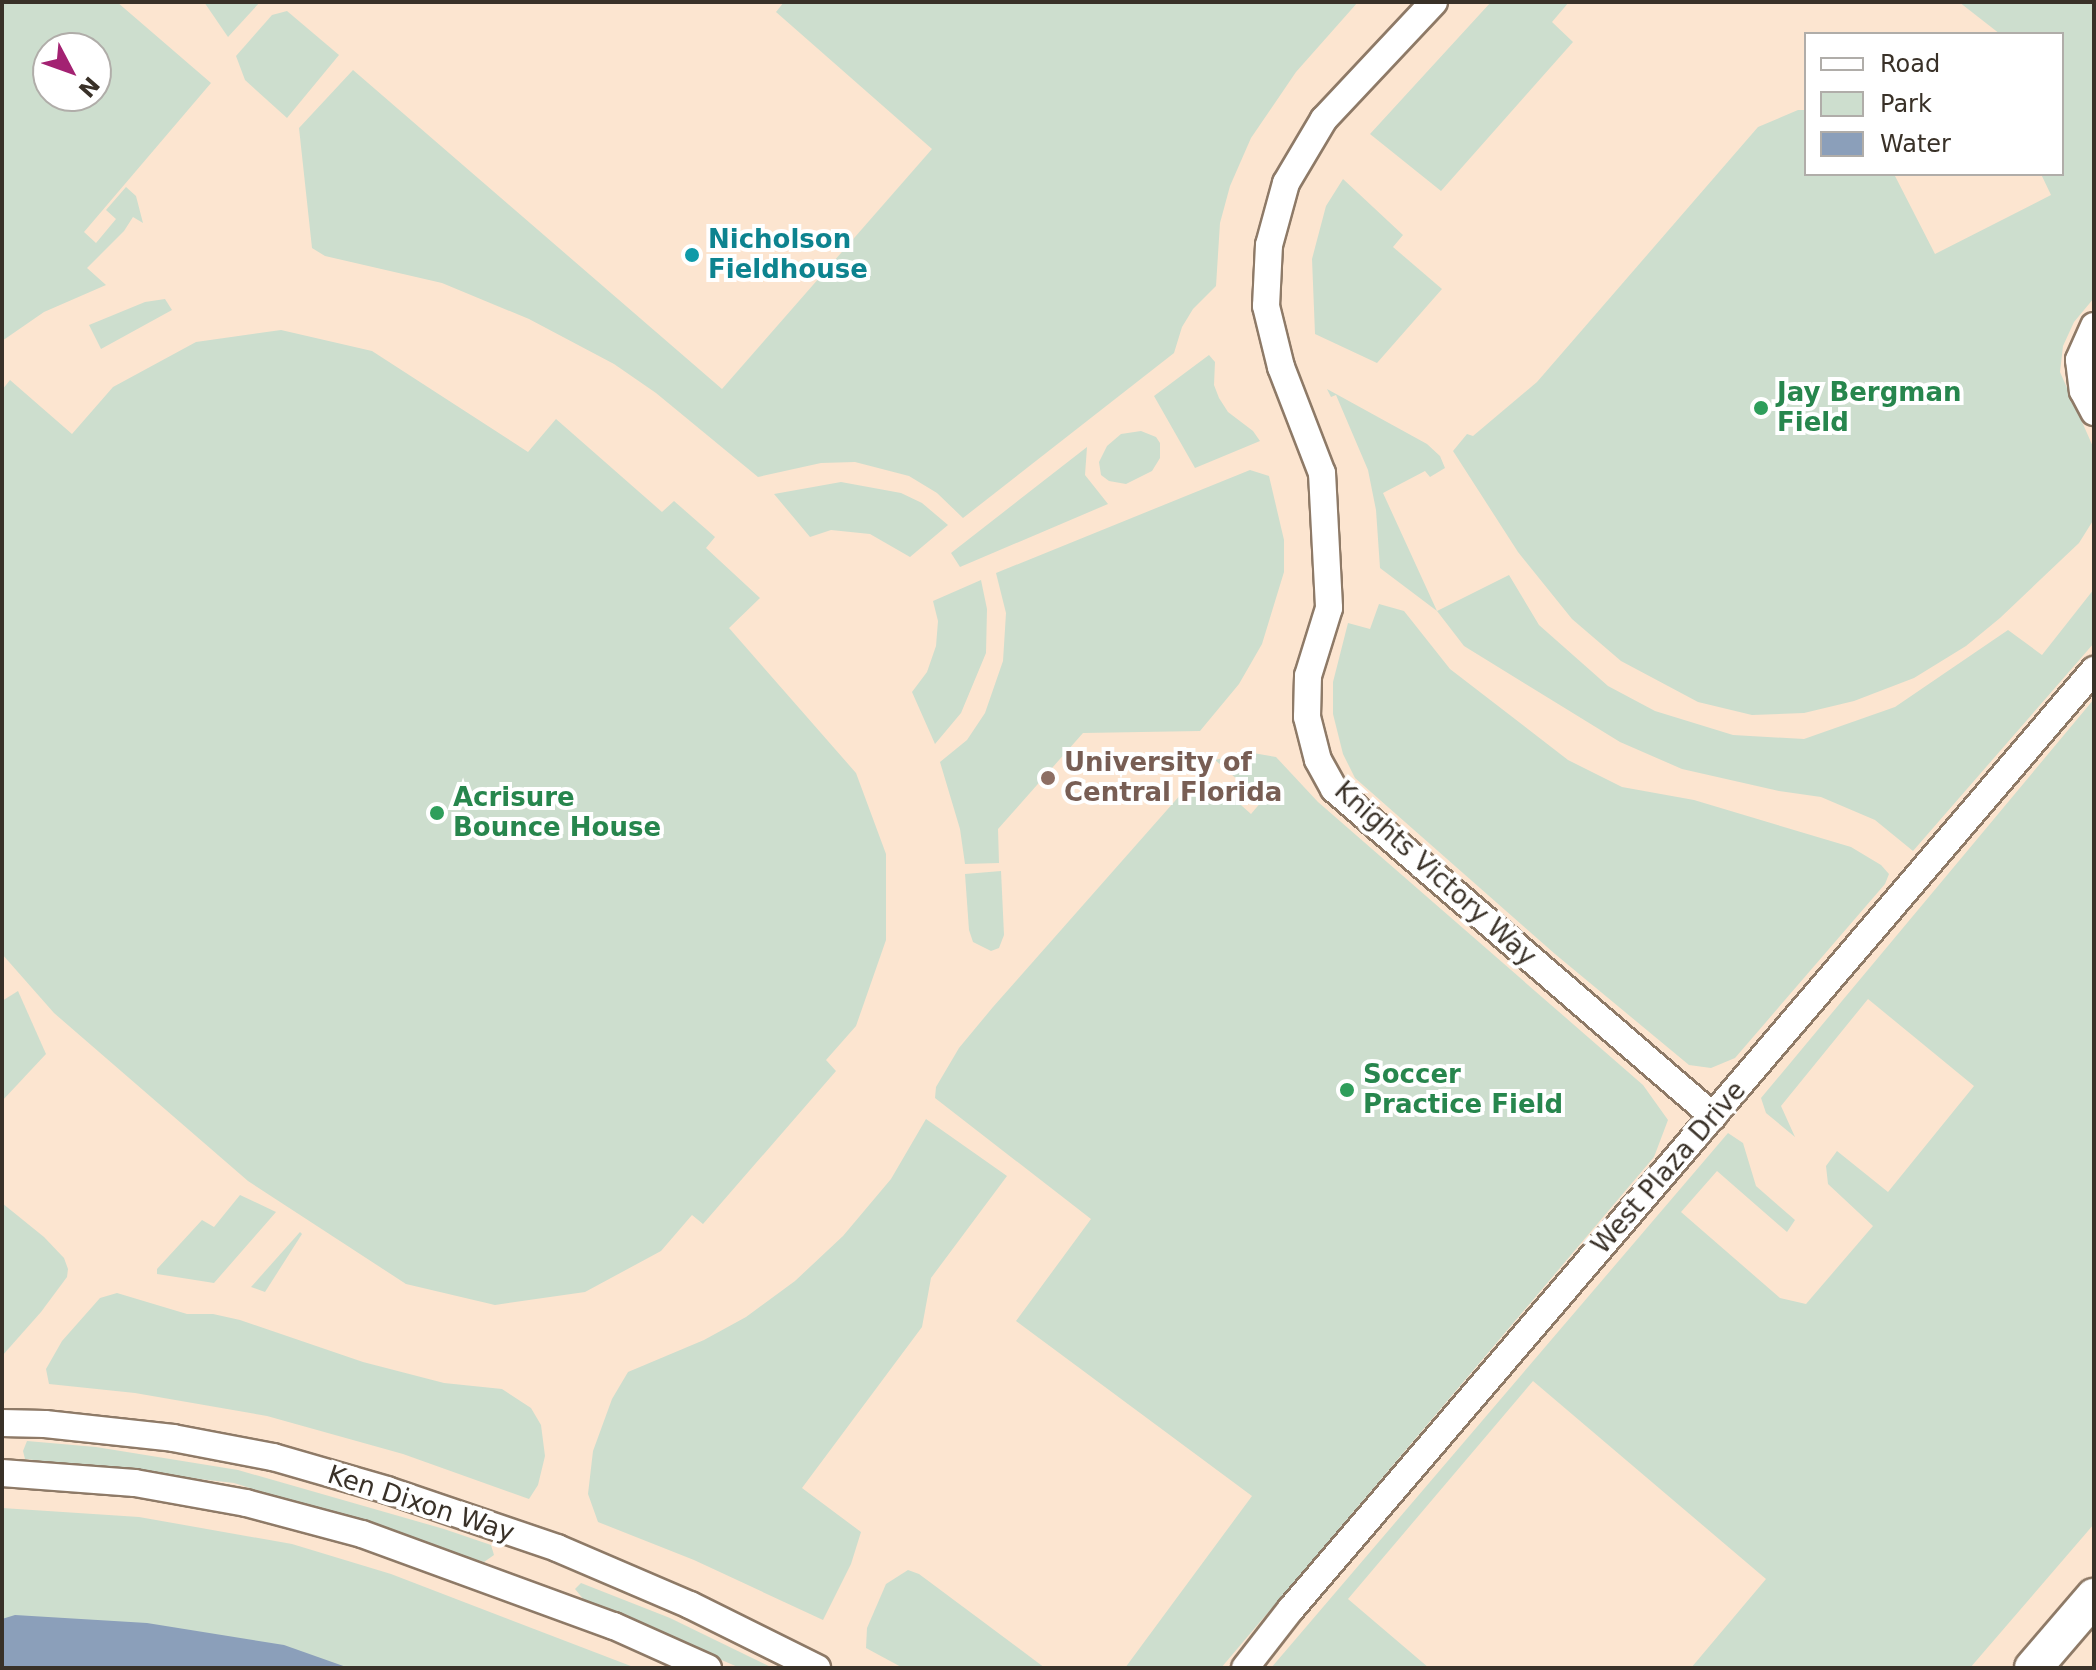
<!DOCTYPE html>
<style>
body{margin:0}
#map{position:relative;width:2096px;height:1670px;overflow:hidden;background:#fce5d0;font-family:"DejaVu Sans",sans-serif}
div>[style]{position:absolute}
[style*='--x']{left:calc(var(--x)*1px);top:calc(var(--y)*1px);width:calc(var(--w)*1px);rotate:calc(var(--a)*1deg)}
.green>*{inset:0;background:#cddece}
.water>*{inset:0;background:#8b9fba}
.roads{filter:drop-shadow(2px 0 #8e7a67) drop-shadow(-2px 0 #8e7a67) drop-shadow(0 2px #8e7a67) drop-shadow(0 -2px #8e7a67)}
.minor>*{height:26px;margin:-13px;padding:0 13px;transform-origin:13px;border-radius:13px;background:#fff}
.secondary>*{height:36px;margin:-18px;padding:0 18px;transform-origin:18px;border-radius:18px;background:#fff}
.dots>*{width:22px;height:22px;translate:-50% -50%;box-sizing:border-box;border:4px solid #fff;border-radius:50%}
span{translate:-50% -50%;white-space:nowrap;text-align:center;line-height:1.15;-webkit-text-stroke:8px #fff;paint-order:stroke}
.culture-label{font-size:26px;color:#0d838f;font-weight:700}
.left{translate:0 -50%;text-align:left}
.leisure-label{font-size:26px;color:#27864d;font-weight:700}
.education-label{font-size:26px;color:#785e54;font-weight:700}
.street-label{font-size:26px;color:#393128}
.frame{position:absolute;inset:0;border:4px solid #393128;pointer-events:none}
.legend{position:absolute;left:1804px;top:32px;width:260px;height:144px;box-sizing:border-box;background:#fff;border:2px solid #b0ada9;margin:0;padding:10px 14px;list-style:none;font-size:24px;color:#393128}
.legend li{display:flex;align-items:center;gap:16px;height:40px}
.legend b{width:40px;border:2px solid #b0ada9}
.north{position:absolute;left:32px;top:32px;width:80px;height:80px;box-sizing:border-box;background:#fff;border:2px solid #b0ada9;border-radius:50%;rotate:131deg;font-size:22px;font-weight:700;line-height:32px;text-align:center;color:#393128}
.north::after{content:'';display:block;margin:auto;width:28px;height:36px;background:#a32272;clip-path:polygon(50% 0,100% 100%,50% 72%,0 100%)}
</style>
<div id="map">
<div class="green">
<div style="clip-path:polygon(evenodd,2px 2px,117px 2px,211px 83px,84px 232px,96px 243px,116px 219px,106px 210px,126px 187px,136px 196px,143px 223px,133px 217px,124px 231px,87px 268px,106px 285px,44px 312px,2px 341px,2px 2px,48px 48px,96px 48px,96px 96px,48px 96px,48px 48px)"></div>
<div style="clip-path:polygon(204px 2px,260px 2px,228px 37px)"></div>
<div style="clip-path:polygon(784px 2px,1358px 2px,1296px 72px,1251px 138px,1230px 186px,1220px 223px,1216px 286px,1193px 309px,1182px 327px,1174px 353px,963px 518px,937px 493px,909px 476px,855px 462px,821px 463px,758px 477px,656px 393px,614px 364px,529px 319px,442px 283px,325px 256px,312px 248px,299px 128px,353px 70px,722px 389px,932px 149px,776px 12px)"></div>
<div style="clip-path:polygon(1491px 2px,1569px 2px,1552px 22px,1573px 42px,1441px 191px,1370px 134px)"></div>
<div style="clip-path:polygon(1959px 2px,2091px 2px,2094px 10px,2094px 298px,2074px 322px,2063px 346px,2060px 372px,2094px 449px,2094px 519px,2079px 543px,2000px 618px,1966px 646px,1914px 678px,1854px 701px,1804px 713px,1752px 715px,1698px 702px,1621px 661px,1572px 619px,1518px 552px,1453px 451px,1467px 434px,1473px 436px,1537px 382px,1758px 127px,1798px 110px,1806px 110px,1806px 174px,1894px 174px,1935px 254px,2051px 195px,2041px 174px,2062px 174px,2062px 34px,2000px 34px)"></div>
<div style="clip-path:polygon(287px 11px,339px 55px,287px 118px,245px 80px,236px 56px,272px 15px)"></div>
<div style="clip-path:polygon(1343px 179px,1403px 235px,1393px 247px,1442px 289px,1377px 363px,1315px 334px,1312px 259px,1326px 206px)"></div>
<div style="clip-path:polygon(165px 299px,172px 310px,101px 349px,89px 325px,145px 302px)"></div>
<div style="clip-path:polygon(281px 330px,372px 351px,528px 452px,556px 419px,662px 512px,674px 501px,715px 537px,706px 548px,760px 598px,729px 628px,856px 773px,886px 854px,886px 940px,856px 1026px,826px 1060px,836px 1071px,703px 1224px,692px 1215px,661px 1251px,585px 1292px,495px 1305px,406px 1284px,248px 1181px,54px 1013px,2px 954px,2px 390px,10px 380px,72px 434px,113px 387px,196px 342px)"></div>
<div style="clip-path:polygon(1209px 355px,1215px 362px,1214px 385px,1219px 398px,1228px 412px,1253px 431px,1260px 441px,1195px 468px,1154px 396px)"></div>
<div style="clip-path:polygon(1327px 389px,1427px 444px,1440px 456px,1445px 468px,1430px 477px,1425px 471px,1383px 493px,1437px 611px,1509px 575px,1539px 625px,1608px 686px,1655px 711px,1733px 735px,1804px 739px,1895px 707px,2008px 630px,2042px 655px,2094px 589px,2094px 643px,1913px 851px,1875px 820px,1821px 797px,1779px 791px,1682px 769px,1620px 742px,1464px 646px,1437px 611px,1380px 568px,1376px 510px,1368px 470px,1336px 395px,1331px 397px)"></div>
<div style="clip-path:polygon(1141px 431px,1156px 437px,1160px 443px,1160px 458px,1152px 471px,1126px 484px,1109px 481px,1101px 475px,1099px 462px,1107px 446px,1121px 434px)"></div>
<div style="clip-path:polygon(1087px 447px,1085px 475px,1108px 504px,960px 567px,951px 553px)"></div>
<div style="clip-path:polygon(1250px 470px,1269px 476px,1284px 540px,1284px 572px,1262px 644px,1239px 684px,1200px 731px,1083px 733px,998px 829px,999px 863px,965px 864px,960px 829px,940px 762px,967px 740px,985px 713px,1003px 661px,1006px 613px,996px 573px)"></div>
<div style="clip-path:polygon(841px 482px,901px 493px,922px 503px,948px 525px,910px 557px,870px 534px,831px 530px,810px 537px,774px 494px)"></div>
<div style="clip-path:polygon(981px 580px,987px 609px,986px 653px,961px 713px,935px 744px,912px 692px,927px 672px,936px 646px,938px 621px,933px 601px)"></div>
<div style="clip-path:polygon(1379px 604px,1404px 611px,1450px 669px,1568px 760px,1622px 787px,1694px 800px,1851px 847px,1881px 865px,1889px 874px,1885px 884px,1735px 1058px,1711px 1068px,1689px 1065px,1555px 954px,1355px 778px,1343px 754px,1333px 714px,1333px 682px,1348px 623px,1370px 629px)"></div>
<div style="clip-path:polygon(2094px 699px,2094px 1524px,1970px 1668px,1691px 1668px,1766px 1579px,1533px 1381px,1348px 1599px,1429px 1668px,1271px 1668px,1728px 1133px,1743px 1143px,1756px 1186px,1795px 1220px,1787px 1232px,1717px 1171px,1681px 1212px,1780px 1298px,1806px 1304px,1873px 1226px,1828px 1184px,1826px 1166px,1837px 1151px,1888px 1192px,1974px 1086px,1868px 999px,1781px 1106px,1795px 1137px,1766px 1113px,1761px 1098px)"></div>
<div style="clip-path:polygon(1247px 752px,1276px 757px,1318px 802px,1643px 1085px,1668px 1120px,1654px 1157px,1221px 1668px,1125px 1668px,1252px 1496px,1016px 1321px,1091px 1219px,935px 1098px,936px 1087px,959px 1048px,993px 1007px,1197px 776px,1223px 789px,1251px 814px,1262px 801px,1215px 760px)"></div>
<div style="clip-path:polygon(1001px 871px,1004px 935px,999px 948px,991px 951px,973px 942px,969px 930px,965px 874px)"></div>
<div style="clip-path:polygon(18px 991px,46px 1054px,2px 1101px,2px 1001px)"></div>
<div style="clip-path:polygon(926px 1119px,1007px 1176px,931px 1278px,922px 1327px,802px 1488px,861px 1532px,851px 1564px,823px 1620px,694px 1560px,598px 1522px,588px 1494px,593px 1451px,612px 1399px,628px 1372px,704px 1340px,746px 1317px,795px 1281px,843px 1236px,891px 1179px)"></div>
<div style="clip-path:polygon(240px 1195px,276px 1212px,214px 1283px,157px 1274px,157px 1269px,202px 1220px,214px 1227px)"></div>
<div style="clip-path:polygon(2px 1203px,44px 1237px,64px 1258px,68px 1269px,67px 1277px,41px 1312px,2px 1356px)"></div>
<div style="clip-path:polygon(300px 1232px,302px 1234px,265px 1292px,251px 1287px)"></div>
<div style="clip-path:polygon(117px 1293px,187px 1314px,213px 1314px,240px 1320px,363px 1362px,444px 1383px,502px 1389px,531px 1408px,541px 1425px,545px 1456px,538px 1485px,529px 1499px,403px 1454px,267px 1416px,135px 1393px,49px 1384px,46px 1369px,62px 1341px,100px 1298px)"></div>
<div style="clip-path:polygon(27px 1441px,96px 1447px,238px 1470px,444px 1529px,491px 1545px,494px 1555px,484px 1562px,234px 1483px,25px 1459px,23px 1451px)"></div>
<div style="clip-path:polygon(2px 1508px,139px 1517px,292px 1544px,391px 1574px,636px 1668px,2px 1668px)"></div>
<div style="clip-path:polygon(908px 1570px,919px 1574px,1045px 1668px,903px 1668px,866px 1648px,867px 1628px,886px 1584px)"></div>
<div style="clip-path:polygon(581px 1583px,670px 1618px,773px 1668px,740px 1668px,584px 1600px,575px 1589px)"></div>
</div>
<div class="water">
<div style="clip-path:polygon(15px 1615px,147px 1623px,284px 1645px,349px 1668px,2px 1668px,2px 1619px)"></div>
</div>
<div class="roads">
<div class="minor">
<div style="--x:1434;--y:2;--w:161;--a:133.2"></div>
<div style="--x:1324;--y:119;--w:74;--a:120.7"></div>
<div style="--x:1286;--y:183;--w:64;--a:105.3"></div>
<div style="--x:1269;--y:245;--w:61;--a:92.8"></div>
<div style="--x:1266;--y:306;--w:63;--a:76.2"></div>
<div style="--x:1281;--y:367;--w:114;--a:68.9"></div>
<div style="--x:1322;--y:473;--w:135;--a:87"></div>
<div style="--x:1329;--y:608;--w:71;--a:107.2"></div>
<div style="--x:1308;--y:676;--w:41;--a:91.4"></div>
<div style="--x:1307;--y:717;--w:44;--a:75.7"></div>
<div style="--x:1318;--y:760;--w:33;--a:61"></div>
<div style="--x:1334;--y:789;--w:501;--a:40.79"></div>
<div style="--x:2094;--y:326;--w:37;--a:114"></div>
<div style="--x:2079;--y:360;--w:31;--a:83"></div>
<div style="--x:2083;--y:391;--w:24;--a:62"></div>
<div style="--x:2;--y:1423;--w:43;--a:1.3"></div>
<div style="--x:45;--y:1424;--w:129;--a:6.2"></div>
<div style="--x:173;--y:1438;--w:102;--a:10.8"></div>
<div style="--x:273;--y:1457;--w:119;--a:16.1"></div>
<div style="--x:387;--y:1490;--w:180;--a:18.8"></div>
<div style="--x:557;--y:1548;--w:145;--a:23.2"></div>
<div style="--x:690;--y:1605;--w:142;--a:26.4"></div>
<div style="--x:2;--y:1473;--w:133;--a:4.3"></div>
<div style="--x:135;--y:1483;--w:113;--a:10.2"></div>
<div style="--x:246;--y:1503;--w:120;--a:15"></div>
<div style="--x:362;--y:1534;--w:268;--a:20.1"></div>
<div style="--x:614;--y:1626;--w:103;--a:24.1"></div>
<div style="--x:1245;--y:1668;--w:75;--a:-52.1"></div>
<div style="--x:1291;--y:1609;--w:1236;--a:-49.46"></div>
</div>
<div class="secondary">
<div style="--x:2033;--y:1668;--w:94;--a:-49.3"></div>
</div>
</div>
<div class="dots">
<div style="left:692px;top:255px;background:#0f9aa8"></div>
<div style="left:1761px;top:408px;background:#2e9e5b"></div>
<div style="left:1048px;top:778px;background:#8d6e63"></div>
<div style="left:437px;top:813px;background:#2e9e5b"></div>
<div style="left:1347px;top:1090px;background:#2e9e5b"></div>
</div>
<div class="culture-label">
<span class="left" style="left:708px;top:255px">Nicholson<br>Fieldhouse</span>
</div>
<div class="leisure-label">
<span class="left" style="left:1777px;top:408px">Jay Bergman<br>Field</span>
<span class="left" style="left:453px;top:813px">Acrisure<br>Bounce House</span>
<span class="left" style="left:1363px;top:1090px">Soccer<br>Practice Field</span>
</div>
<div class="education-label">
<span class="left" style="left:1064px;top:778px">University of<br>Central Florida</span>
</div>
<div class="street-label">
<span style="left:1435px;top:874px;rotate:42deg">Knights Victory Way</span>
<span style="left:1669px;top:1168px;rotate:-49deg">West Plaza Drive</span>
<span style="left:421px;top:1504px;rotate:18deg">Ken Dixon Way</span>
</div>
<div class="frame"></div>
<ul class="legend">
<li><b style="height:10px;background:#fff"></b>Road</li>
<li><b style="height:22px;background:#cddece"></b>Park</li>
<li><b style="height:22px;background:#8b9fba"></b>Water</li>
</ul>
<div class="north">N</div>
</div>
